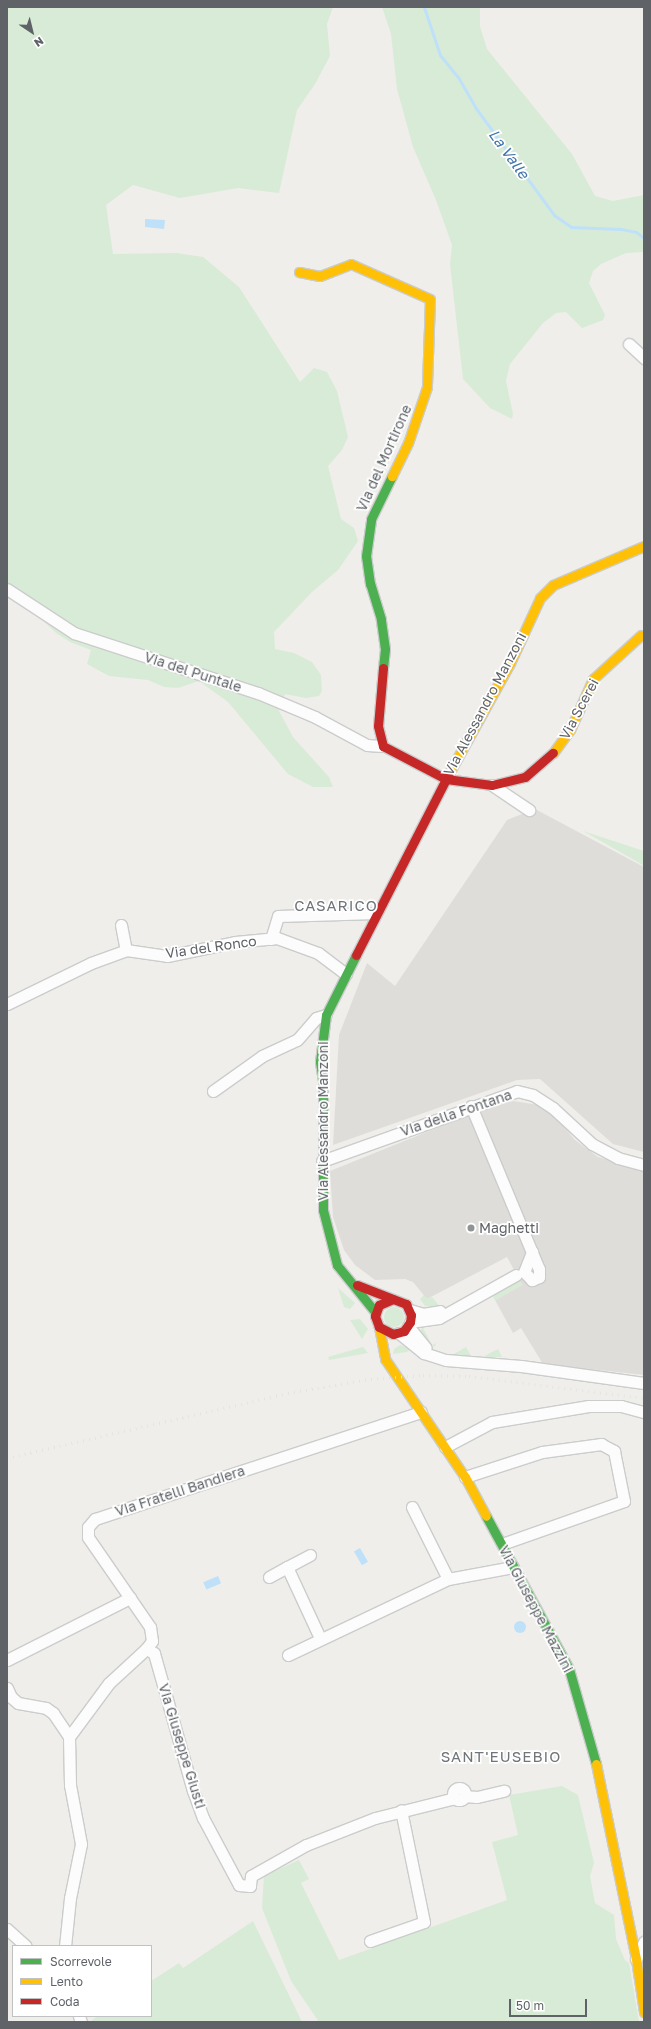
<!DOCTYPE html>
<style>
body{margin:0}
#map{position:relative;width:651px;height:2029px;overflow:hidden;background:#efeeea;font-family:"Golos Text",sans-serif}
div>[style]{position:absolute}
[style*='--x']{left:calc(var(--x)*1px);top:calc(var(--y)*1px);width:calc(var(--w)*1px);rotate:calc(var(--a)*1deg)}
.industrial>*{inset:0;background:#dfddda}
.green>*{inset:0;background:#d8ebd6;transform-origin:0 0}
.round{border-radius:50%}
.water>*{inset:0;background:#bfe0f9;transform-origin:0 0}
.stream>*{height:3px;margin:-1.5px;padding:0 1.5px;transform-origin:1.5px;border-radius:1.5px;background:#bfe0f9}
.roads{filter:drop-shadow(1px 0 #cbcccc) drop-shadow(-1px 0 #cbcccc) drop-shadow(0 1px #cbcccc) drop-shadow(0 -1px #cbcccc)}
.street>*{height:11px;margin:-5.5px;padding:0 5.5px;transform-origin:5.5px;border-radius:5.5px;background:#fdfcfc}
.street>.ring{margin:-5.5px;padding:0;box-sizing:content-box;background:none;border:11px solid #fdfcfc;border-radius:50%}
.fast>*{height:9px;margin:-4.5px;padding:0 4.5px;transform-origin:4.5px;border-radius:4.5px;background:#4caf50}
.slow>*{height:9px;margin:-4.5px;padding:0 4.5px;transform-origin:4.5px;border-radius:4.5px;background:#ffc107}
.jam>*{height:9px;margin:-4.5px;padding:0 4.5px;transform-origin:4.5px;border-radius:4.5px;background:#c62828}
.rail>*{height:3px;margin-top:-1.5px;transform-origin:0;background:repeating-linear-gradient(90deg,#e4e4e4 0 1px,transparent 0 6px)}
.dots>*{width:11px;height:11px;translate:-50% -50%;box-sizing:border-box;border:2px solid #fff;border-radius:50%}
span{translate:-50% -50%;white-space:nowrap;text-align:center;line-height:1.15;-webkit-text-stroke:3.5px #fff;paint-order:stroke}
.street-label{font-size:14px;color:#5f6368}
.poi-label{font-size:14px;color:#5f6368}
.left{translate:0 -50%;text-align:left}
.water-label{font-size:15px;color:#4174aa;font-style:italic}
.neighbourhood-label{font-size:15px;color:#70757a;letter-spacing:1px}
.frame{position:absolute;inset:0;border:8px solid #5f6368;pointer-events:none}
.legend{position:absolute;left:12px;top:1945px;width:140px;height:72px;box-sizing:border-box;background:#fff;border:1px solid #bfc1c3;margin:0;padding:5px 7px;list-style:none;font-size:12px;color:#5f6368}
.legend li{display:flex;align-items:center;gap:8px;height:20px}
.legend b{width:20px;border:1px solid #bfc1c3}
.north{position:absolute;left:12px;top:12px;width:40px;height:40px;-webkit-text-stroke:3px #fff;paint-order:stroke;rotate:145deg;font-size:11px;font-weight:700;line-height:16px;text-align:center;color:#5f6368}
.north::after{content:'';display:block;margin:auto;width:14px;height:18px;background:#5f6368;clip-path:polygon(50% 0,100% 100%,50% 72%,0 100%)}
.scale{position:absolute;left:509px;top:1999px;width:78px;height:18px;box-sizing:border-box;border:2px solid #5f6368;border-top:0;padding-left:5px;font-size:12px;line-height:14px;white-space:nowrap;color:#5f6368;-webkit-text-stroke:3px #fff;paint-order:stroke}
</style>
<div id="map">
<div class="industrial">
<div style="clip-path:polygon(535px 809px,644px 867px,644px 1152px,613px 1144px,540px 1079px,517px 1080px,333px 1145px,339px 1035px,367px 963px,395px 986px,507px 820px)"></div>
<div style="clip-path:polygon(513px 1101px,539px 1105px,558px 1120px,575px 1140px,598px 1157px,644px 1170px,644px 1375px,543px 1364px,521px 1328px,513px 1333px,495px 1300px,522px 1285px,507px 1257px,427px 1299px,413px 1282px,405px 1279px,375px 1280px,355px 1265px,344px 1250px,333px 1217px,330px 1171px,491px 1106px)"></div>
</div>
<div class="green">
<div style="clip-path:polygon(7px 7px,333px 7px,327px 24px,330px 56px,315px 84px,297px 110px,279px 193px,238px 188px,180px 198px,133px 185px,106px 205px,113px 254px,176px 253px,203px 257px,239px 287px,300px 382px,314px 368px,327px 372px,337px 391px,348px 437px,342px 450px,328px 466px,341px 519px,354px 528px,358px 541px,338px 570px,312px 592px,274px 632px,275px 649px,294px 653px,312px 662px,321px 675px,322px 691px,319px 696px,306px 698px,285px 694px,279px 711px,293px 737px,329px 777px,333px 787px,313px 787px,288px 774px,228px 702px,199px 681px,178px 688px,164px 687px,148px 680px,109px 676px,87px 664px,91px 650px,70px 642px,56px 633px,7px 586px)"></div>
<div style="clip-path:polygon(382px 7px,480px 7px,480px 26px,487px 49px,572px 154px,595px 196px,613px 201px,644px 195px,644px 252px,626px 253px,601px 264px,593px 271px,589px 283px,605px 315px,603px 320px,582px 328px,566px 312px,556px 313px,543px 323px,510px 364px,506px 381px,513px 414px,512px 419px,490px 408px,463px 379px,450px 264px,452px 245px,436px 200px,413px 147px,397px 89px,391px 34px)"></div>
<div style="clip-path:polygon(583px 831px,644px 851px,644px 866px,636px 861px)"></div>
<div style="left:518px;top:1278px;width:8px;height:31px;rotate:60deg"></div>
<div style="clip-path:polygon(338px 1288px,355px 1303px,350px 1309px,344px 1307px)"></div>
<div style="clip-path:polygon(424px 1295px,427px 1299px,432px 1297px,441px 1308px,425px 1306px,420px 1299px)"></div>
<div class="round" style="left:384px;top:1307px;width:20px;height:20px"></div>
<div style="clip-path:polygon(360px 1319px,368px 1329px,362px 1339px,350px 1320px)"></div>
<div style="clip-path:polygon(422px 1326px,432px 1345px,436px 1343px,435px 1347px,431px 1344px,421px 1333px)"></div>
<div style="clip-path:polygon(400px 1345px,411px 1349px,407px 1352px,393px 1354px,394px 1349px)"></div>
<div style="clip-path:polygon(363px 1347px,368px 1353px,329px 1360px,328px 1357px)"></div>
<div style="clip-path:polygon(466px 1347px,471px 1356px,452px 1355px)"></div>
<div style="clip-path:polygon(498px 1349px,502px 1357px,483px 1357px,490px 1353px)"></div>
<div style="clip-path:polygon(562px 1786px,578px 1795px,594px 1863px,590px 1876px,595px 1903px,614px 1915px,616px 1939px,625px 1960px,629px 1963px,639px 2022px,319px 2022px,291px 1981px,262px 1908px,264px 1876px,299px 1860px,309px 1879px,301px 1883px,339px 1960px,507px 1900px,492px 1842px,518px 1835px,509px 1795px)"></div>
<div style="clip-path:polygon(253px 1921px,302px 2022px,90px 2022px,97px 2016px,151px 2016px,151px 1981px,179px 1963px,183px 1968px)"></div>
</div>
<div class="water">
<div style="clip-path:polygon(145px 219px,165px 220px,164px 229px,145px 227px)"></div>
<div style="left:360px;top:1548px;width:16px;height:7px;rotate:60deg"></div>
<div style="left:218px;top:1576px;width:8px;height:16px;rotate:67deg"></div>
<div class="round" style="left:514px;top:1621px;width:12px;height:12px"></div>
</div>
<div class="stream">
<div style="--x:424;--y:7;--w:51;--a:71.6"></div>
<div style="--x:440;--y:55;--w:28;--a:51"></div>
<div style="--x:458;--y:77;--w:34;--a:60"></div>
<div style="--x:475;--y:107;--w:134;--a:53.8"></div>
<div style="--x:554;--y:215;--w:21;--a:35"></div>
<div style="--x:571;--y:227;--w:50;--a:2.3"></div>
<div style="--x:621;--y:229;--w:15;--a:11"></div>
<div style="--x:636;--y:232;--w:10;--a:37"></div>
</div>
<div class="roads">
<div class="street">
<div style="--x:629;--y:344;--w:21;--a:43"></div>
<div style="--x:7;--y:589;--w:80;--a:33.3"></div>
<div style="--x:74;--y:633;--w:194;--a:18.1"></div>
<div style="--x:258;--y:693;--w:62;--a:22.8"></div>
<div style="--x:315;--y:717;--w:59;--a:28.3"></div>
<div style="--x:367;--y:745;--w:16;--a:4"></div>
<div style="--x:492;--y:785;--w:45;--a:34"></div>
<div style="--x:121;--y:925;--w:25;--a:79"></div>
<div style="--x:271;--y:939;--w:24;--a:-73"></div>
<div style="--x:278;--y:916;--w:98;--a:-1.8"></div>
<div style="--x:7;--y:1004;--w:93;--a:-26"></div>
<div style="--x:91;--y:963;--w:37;--a:-20"></div>
<div style="--x:126;--y:950;--w:41;--a:8.3"></div>
<div style="--x:167;--y:956;--w:69;--a:-11.6"></div>
<div style="--x:235;--y:942;--w:42;--a:-5.4"></div>
<div style="--x:277;--y:938;--w:44;--a:20.1"></div>
<div style="--x:318;--y:953;--w:35;--a:37"></div>
<div style="--x:213;--y:1091;--w:60;--a:-35.5"></div>
<div style="--x:262;--y:1056;--w:38;--a:-25"></div>
<div style="--x:297;--y:1040;--w:29;--a:-49"></div>
<div style="--x:316;--y:1018;--w:10;--a:-17"></div>
<div style="--x:471;--y:1106;--w:177;--a:67.4"></div>
<div style="--x:539;--y:1269;--w:8;--a:90"></div>
<div style="--x:539;--y:1277;--w:8;--a:157"></div>
<div style="--x:532;--y:1280;--w:11;--a:-135"></div>
<div style="--x:524;--y:1272;--w:22;--a:-68"></div>
<div style="--x:322;--y:1161;--w:207;--a:-19.7"></div>
<div style="--x:517;--y:1091;--w:16;--a:14"></div>
<div style="--x:533;--y:1095;--w:24;--a:33"></div>
<div style="--x:553;--y:1108;--w:53;--a:42.7"></div>
<div style="--x:592;--y:1144;--w:30;--a:28"></div>
<div style="--x:618;--y:1158;--w:27;--a:15"></div>
<div style="--x:410;--y:1310;--w:14;--a:17"></div>
<div style="--x:423;--y:1314;--w:17;--a:-10"></div>
<div style="--x:410;--y:1322;--w:29;--a:-8"></div>
<div style="--x:439;--y:1318;--w:88;--a:-29.2"></div>
<div style="--x:408;--y:1326;--w:28;--a:51"></div>
<div style="--x:399;--y:1333;--w:32;--a:39"></div>
<div style="--x:424;--y:1353;--w:23;--a:18"></div>
<div style="--x:446;--y:1360;--w:75;--a:4.6"></div>
<div style="--x:521;--y:1366;--w:124;--a:7.9"></div>
<div style="--x:445;--y:1447;--w:53;--a:-28"></div>
<div style="--x:492;--y:1422;--w:98;--a:-9.4"></div>
<div style="--x:589;--y:1406;--w:32;--a:0"></div>
<div style="--x:621;--y:1406;--w:24;--a:15"></div>
<div style="--x:465;--y:1477;--w:81;--a:-18"></div>
<div style="--x:542;--y:1452;--w:60;--a:-7.7"></div>
<div style="--x:601;--y:1444;--w:15;--a:28"></div>
<div style="--x:614;--y:1451;--w:51;--a:78.7"></div>
<div style="--x:624;--y:1501;--w:129;--a:160.6"></div>
<div style="--x:412;--y:1507;--w:80;--a:63.4"></div>
<div style="--x:310;--y:1555;--w:26;--a:152"></div>
<div style="--x:287;--y:1567;--w:78;--a:65.1"></div>
<div style="--x:269;--y:1577;--w:21;--a:-29"></div>
<div style="--x:288;--y:1655;--w:177;--a:-25.4"></div>
<div style="--x:448;--y:1579;--w:66;--a:-10.5"></div>
<div style="--x:7;--y:1660;--w:138;--a:-26.8"></div>
<div style="--x:7;--y:1688;--w:10;--a:66"></div>
<div style="--x:11;--y:1697;--w:9;--a:41"></div>
<div style="--x:18;--y:1703;--w:28;--a:10"></div>
<div style="--x:46;--y:1708;--w:9;--a:36"></div>
<div style="--x:53;--y:1713;--w:29;--a:56"></div>
<div style="--x:69;--y:1737;--w:48;--a:88.8"></div>
<div style="--x:70;--y:1785;--w:60;--a:79.4"></div>
<div style="--x:81;--y:1844;--w:55;--a:101.5"></div>
<div style="--x:70;--y:1898;--w:48;--a:95.9"></div>
<div style="--x:69;--y:1737;--w:67;--a:-53.5"></div>
<div style="--x:109;--y:1683;--w:50;--a:-42.6"></div>
<div class="ring" style="left:453px;top:1788px;width:1px;height:1px"></div>
<div style="--x:464;--y:1796;--w:13;--a:4"></div>
<div style="--x:477;--y:1797;--w:28;--a:-13"></div>
<div style="--x:251;--y:1876;--w:10;--a:96"></div>
<div style="--x:250;--y:1886;--w:11;--a:-175"></div>
<div style="--x:239;--y:1885;--w:76;--a:-118.2"></div>
<div style="--x:203;--y:1818;--w:29;--a:-110"></div>
<div style="--x:193;--y:1791;--w:143;--a:-105.8"></div>
<div style="--x:154;--y:1653;--w:9;--a:-153"></div>
<div style="--x:146;--y:1649;--w:10;--a:-53"></div>
<div style="--x:152;--y:1641;--w:14;--a:-98"></div>
<div style="--x:150;--y:1627;--w:109;--a:-124.6"></div>
<div style="--x:88;--y:1537;--w:10;--a:-90"></div>
<div style="--x:88;--y:1527;--w:11;--a:-49"></div>
<div style="--x:95;--y:1519;--w:343;--a:-18.2"></div>
<div style="--x:251;--y:1876;--w:63;--a:-29.4"></div>
<div style="--x:306;--y:1845;--w:74;--a:-21.4"></div>
<div style="--x:375;--y:1818;--w:82;--a:-14"></div>
<div style="--x:7;--y:1929;--w:25;--a:42"></div>
<div style="--x:370;--y:1941;--w:57;--a:-19.4"></div>
<div style="--x:424;--y:1922;--w:114;--a:-101.6"></div>
<div style="--x:636;--y:1959;--w:19;--a:-65"></div>
<div style="--x:79;--y:2016;--w:6;--a:72"></div>
</div>
<div class="fast">
<div style="--x:383;--y:668;--w:19;--a:-84"></div>
<div style="--x:385;--y:649;--w:30;--a:-98"></div>
<div style="--x:381;--y:619;--w:37;--a:-107"></div>
<div style="--x:370;--y:584;--w:28;--a:-98"></div>
<div style="--x:366;--y:556;--w:37;--a:-82"></div>
<div style="--x:371;--y:519;--w:48;--a:-64"></div>
<div style="--x:356;--y:955;--w:67;--a:116.6"></div>
<div style="--x:326;--y:1015;--w:47;--a:97.3"></div>
<div style="--x:320;--y:1062;--w:18;--a:81"></div>
<div style="--x:323;--y:1080;--w:130;--a:90"></div>
<div style="--x:323;--y:1210;--w:57;--a:75.7"></div>
<div style="--x:337;--y:1265;--w:62;--a:50.9"></div>
<div style="--x:486;--y:1516;--w:174;--a:61.5"></div>
<div style="--x:569;--y:1669;--w:99;--a:74.1"></div>
</div>
<div class="slow">
<div style="--x:299;--y:272;--w:21;--a:11"></div>
<div style="--x:320;--y:276;--w:33;--a:-21"></div>
<div style="--x:351;--y:264;--w:86;--a:23.9"></div>
<div style="--x:430;--y:299;--w:88;--a:92"></div>
<div style="--x:427;--y:387;--w:59;--a:108.7"></div>
<div style="--x:408;--y:443;--w:37;--a:116"></div>
<div style="--x:553;--y:753;--w:29;--a:-54"></div>
<div style="--x:570;--y:730;--w:56;--a:-65.7"></div>
<div style="--x:593;--y:679;--w:65;--a:-42.5"></div>
<div style="--x:448;--y:775;--w:128;--a:-61"></div>
<div style="--x:510;--y:663;--w:72;--a:-65.2"></div>
<div style="--x:540;--y:598;--w:18;--a:-45"></div>
<div style="--x:553;--y:585;--w:99;--a:-23.2"></div>
<div style="--x:379;--y:1327;--w:33;--a:79"></div>
<div style="--x:385;--y:1359;--w:143;--a:55.9"></div>
<div style="--x:465;--y:1477;--w:44;--a:61.7"></div>
<div style="--x:596;--y:1764;--w:199;--a:78.4"></div>
<div style="--x:636;--y:1959;--w:54;--a:81.4"></div>
</div>
<div class="jam">
<div style="--x:383;--y:668;--w:58;--a:94.9"></div>
<div style="--x:378;--y:726;--w:21;--a:76"></div>
<div style="--x:383;--y:746;--w:71;--a:27.6"></div>
<div style="--x:446;--y:779;--w:46;--a:7.4"></div>
<div style="--x:492;--y:785;--w:34;--a:-14"></div>
<div style="--x:525;--y:777;--w:37;--a:-41"></div>
<div style="--x:356;--y:955;--w:202;--a:-62.9"></div>
<div style="--x:357;--y:1285;--w:53;--a:21.2"></div>
<div style="--x:406;--y:1304;--w:12;--a:66"></div>
<div style="--x:411;--y:1315;--w:7;--a:98"></div>
<div style="--x:410;--y:1322;--w:11;--a:124"></div>
<div style="--x:404;--y:1331;--w:11;--a:165"></div>
<div style="--x:393;--y:1334;--w:16;--a:-153"></div>
<div style="--x:379;--y:1327;--w:12;--a:-110"></div>
<div style="--x:375;--y:1316;--w:12;--a:-70"></div>
<div style="--x:379;--y:1305;--w:15;--a:-23"></div>
</div>
</div>
<div class="rail">
<div style="--x:7;--y:1458;--w:288;--a:-13"></div>
<div style="--x:288;--y:1393;--w:84;--a:-9.6"></div>
<div style="--x:371;--y:1379;--w:52;--a:-4.4"></div>
<div style="--x:423;--y:1375;--w:46;--a:1.2"></div>
<div style="--x:469;--y:1376;--w:176;--a:7.2"></div>
</div>
<div class="dots">
<div style="left:471px;top:1228px;background:#919496"></div>
</div>
<div class="street-label">
<span style="left:384px;top:458px;rotate:-66deg">Via del Mortirone</span>
<span style="left:193px;top:672px;rotate:18deg">Via del Puntale</span>
<span style="left:485px;top:704px;rotate:-62deg">Via Alessandro Manzoni</span>
<span style="left:579px;top:709px;rotate:-62deg">Via Scerei</span>
<span style="left:211px;top:947px;rotate:-8deg">Via del Ronco</span>
<span style="left:456px;top:1113px;rotate:-19deg">Via della Fontana</span>
<span style="left:323px;top:1121px;rotate:-90deg">Via Alessandro Manzoni</span>
<span style="left:180px;top:1491px;rotate:-18deg">Via Fratelli Bandiera</span>
<span style="left:536px;top:1609px;rotate:62deg">Via Giuseppe Mazzini</span>
<span style="left:182px;top:1746px;rotate:73deg">Via Giuseppe Giusti</span>
</div>
<div class="poi-label">
<span class="left" style="left:479px;top:1228px">Maghetti</span>
</div>
<div class="water-label">
<span style="left:509px;top:154px;rotate:54deg">La Valle</span>
</div>
<div class="neighbourhood-label">
<span style="left:336px;top:906px">CASARICO</span>
<span style="left:501px;top:1757px">SANT'EUSEBIO</span>
</div>
<div class="frame"></div>
<ul class="legend">
<li><b style="height:5px;background:#4caf50"></b>Scorrevole</li>
<li><b style="height:5px;background:#ffc107"></b>Lento</li>
<li><b style="height:5px;background:#c62828"></b>Coda</li>
</ul>
<div class="north">N</div>
<div class="scale">50 m</div>
</div>
